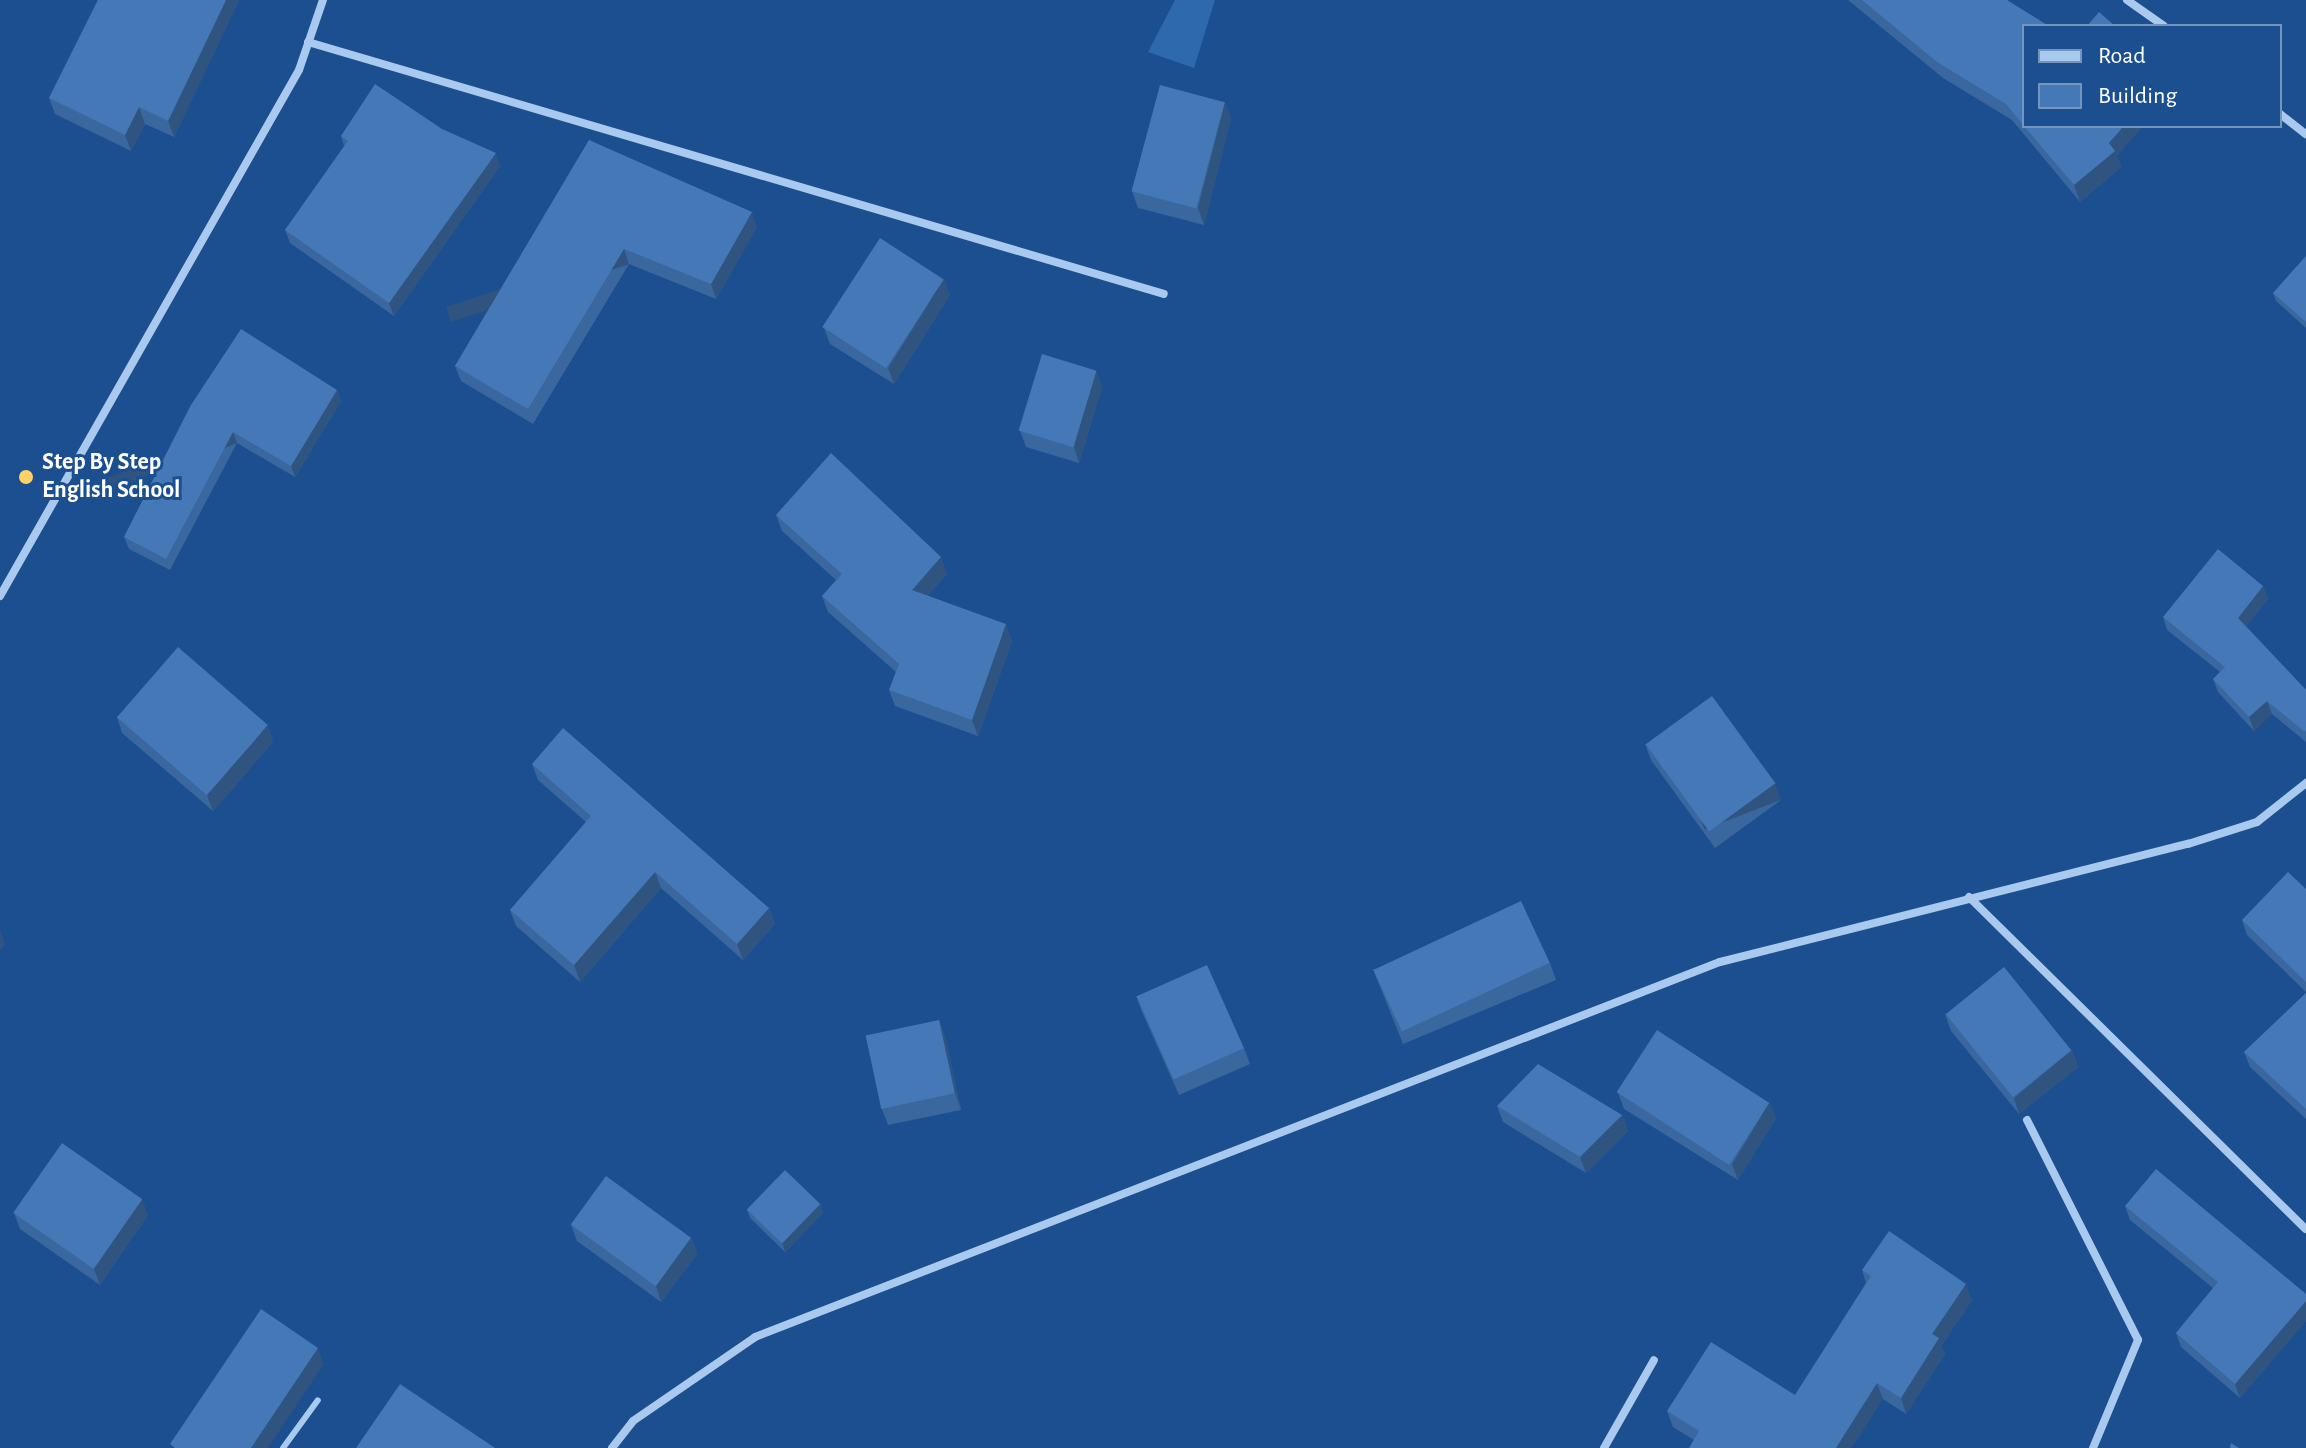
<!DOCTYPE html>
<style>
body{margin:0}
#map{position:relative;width:2306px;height:1448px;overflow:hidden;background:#1b4f8f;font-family:"Alegreya Sans",sans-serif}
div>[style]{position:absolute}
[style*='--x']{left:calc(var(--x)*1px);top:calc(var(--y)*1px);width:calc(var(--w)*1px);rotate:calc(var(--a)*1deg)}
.green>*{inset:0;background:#2e69ad}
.service>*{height:6px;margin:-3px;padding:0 3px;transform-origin:3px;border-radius:3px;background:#a9c9ee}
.minor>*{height:8px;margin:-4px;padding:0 4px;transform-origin:4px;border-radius:4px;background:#a9c9ee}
.wall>*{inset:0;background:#3a679d}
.shaded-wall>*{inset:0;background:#305480;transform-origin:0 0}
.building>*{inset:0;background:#4478b7;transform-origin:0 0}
.dots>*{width:22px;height:22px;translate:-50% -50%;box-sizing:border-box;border:4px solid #1b4f8f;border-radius:50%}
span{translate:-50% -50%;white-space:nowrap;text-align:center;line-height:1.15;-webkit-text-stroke:6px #1b4f8f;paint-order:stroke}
.poi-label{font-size:24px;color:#fff;font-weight:700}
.left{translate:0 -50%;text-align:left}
.legend{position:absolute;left:2022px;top:24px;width:260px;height:104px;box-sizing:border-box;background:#1b4f8f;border:2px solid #7695bc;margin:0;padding:10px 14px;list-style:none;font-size:24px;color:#fff}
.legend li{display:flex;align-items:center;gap:16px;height:40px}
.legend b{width:40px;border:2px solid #7695bc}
</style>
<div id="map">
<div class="green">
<div style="clip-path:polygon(1175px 0,1215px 0,1194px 68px,1148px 52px)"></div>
</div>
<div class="service">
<div style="--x:283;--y:1448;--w:59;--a:-53.9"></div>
</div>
<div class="minor">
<div style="--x:2127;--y:0;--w:45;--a:35.1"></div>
<div style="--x:308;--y:42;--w:892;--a:16.4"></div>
<div style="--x:2280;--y:114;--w:33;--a:38"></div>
<div style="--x:0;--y:596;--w:605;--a:-60.38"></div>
<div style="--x:299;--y:70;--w:74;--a:-71.1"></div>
<div style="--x:1969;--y:897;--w:473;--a:44.6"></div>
<div style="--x:2027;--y:1120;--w:246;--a:63.2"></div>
<div style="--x:2138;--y:1340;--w:117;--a:112.6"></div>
<div style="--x:612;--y:1448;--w:34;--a:-52"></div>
<div style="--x:633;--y:1421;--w:148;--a:-34.5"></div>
<div style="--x:755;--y:1337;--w:1035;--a:-21.24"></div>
<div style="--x:1720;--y:962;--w:483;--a:-14.2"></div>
<div style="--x:2188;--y:844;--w:72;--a:-17.7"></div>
<div style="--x:2257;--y:822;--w:63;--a:-38.5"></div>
<div style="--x:1604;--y:1448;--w:101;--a:-60.4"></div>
</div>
<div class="wall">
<div style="clip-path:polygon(98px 0,239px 0,174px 137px,145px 124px,131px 151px,55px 114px,49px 98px)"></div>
<div style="clip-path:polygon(1848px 0,2007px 0,2117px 156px,2121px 167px,2080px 202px,2012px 120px,1943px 78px)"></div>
<div style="clip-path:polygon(1225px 102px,1231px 118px,1204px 225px,1138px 208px,1132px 191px)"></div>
<div style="clip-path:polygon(442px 129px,500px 166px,394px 316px,290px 243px,285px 230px,344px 146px,341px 136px)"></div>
<div style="clip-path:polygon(589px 140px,757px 227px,716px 299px,629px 264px,533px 424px,461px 381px,455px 366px)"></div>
<div style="clip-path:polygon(2306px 256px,2306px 328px,2276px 301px,2273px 293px)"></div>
<div style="clip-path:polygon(950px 295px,894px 384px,830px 344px,824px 328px)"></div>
<div style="clip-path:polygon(1096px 371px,1102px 387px,1079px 463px,1026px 447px,1020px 431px)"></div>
<div style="clip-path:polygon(337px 390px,341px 401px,295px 477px,237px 443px,170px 570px,129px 549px,124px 537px,191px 405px)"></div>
<div style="clip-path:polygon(776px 515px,947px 574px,927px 596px,1012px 641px,978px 736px,895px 706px,889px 690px,896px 672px,828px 612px,822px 596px,836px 580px,782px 531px)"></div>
<div style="clip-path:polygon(2263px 586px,2268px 599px,2246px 626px,2306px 690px,2306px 742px,2272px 714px,2254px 731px,2218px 692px,2213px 679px,2220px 672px,2167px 630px,2163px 617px)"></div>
<div style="clip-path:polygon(117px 717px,273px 742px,213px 811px,122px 733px)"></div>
<div style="clip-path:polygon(1645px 744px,1781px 800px,1715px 848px,1651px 760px)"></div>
<div style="clip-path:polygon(532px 764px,769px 908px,775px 924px,743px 960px,661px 888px,580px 982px,516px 926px,510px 910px,586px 822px,538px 780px)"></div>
<div style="clip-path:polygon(2306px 889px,2306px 992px,2247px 935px,2242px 920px)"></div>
<div style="clip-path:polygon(1550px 963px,1556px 980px,1403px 1044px,1373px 969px)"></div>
<div style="clip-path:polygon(2306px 993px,2306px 1119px,2250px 1067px,2244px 1052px)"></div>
<div style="clip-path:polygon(1136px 996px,1244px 1048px,1250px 1064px,1179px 1095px,1142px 1012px)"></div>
<div style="clip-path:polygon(1945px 1014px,2072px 1050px,2078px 1067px,2019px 1114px,1951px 1031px)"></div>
<div style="clip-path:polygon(939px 1020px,945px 1036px,961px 1110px,888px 1125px,882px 1109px)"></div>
<div style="clip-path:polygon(1618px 1093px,1776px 1118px,1738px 1180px,1624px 1109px)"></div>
<div style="clip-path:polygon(1497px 1106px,1622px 1115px,1628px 1131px,1586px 1173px,1503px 1122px)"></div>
<div style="clip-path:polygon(820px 1204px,823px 1213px,785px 1252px,750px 1218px,747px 1210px)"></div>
<div style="clip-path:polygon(2125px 1206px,2306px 1294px,2306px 1321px,2240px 1398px,2181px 1347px,2176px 1333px,2213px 1288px,2130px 1220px)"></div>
<div style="clip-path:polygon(14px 1213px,148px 1215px,100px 1285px,20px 1229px)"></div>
<div style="clip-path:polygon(571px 1225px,691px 1237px,697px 1254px,661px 1302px,577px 1241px)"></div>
<div style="clip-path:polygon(1862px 1270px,1972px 1300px,1941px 1346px,1945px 1354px,1906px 1414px,1883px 1399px,1694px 1440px,1673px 1427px,1667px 1411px,1795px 1395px,1866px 1283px)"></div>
</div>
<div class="shaded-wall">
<div style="clip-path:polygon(226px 0,239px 0,174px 137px,168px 121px)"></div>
<div style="clip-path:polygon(1225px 102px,1231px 118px,1204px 225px,1198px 208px)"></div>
<div style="clip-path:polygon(139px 107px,145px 124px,131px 151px,125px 135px)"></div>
<div style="clip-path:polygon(2124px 126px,2143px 126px,2117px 156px,2121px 167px,2080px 202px,2074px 185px)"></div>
<div style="clip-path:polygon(496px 153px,500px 166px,394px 316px,389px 303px)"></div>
<div style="clip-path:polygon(752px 212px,757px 227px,716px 299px,711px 284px)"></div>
<div style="left:624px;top:249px;width:16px;height:187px;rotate:72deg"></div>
<div style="clip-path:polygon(944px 279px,950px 295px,894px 384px,888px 368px)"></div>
<div style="clip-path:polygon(1096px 371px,1102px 387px,1079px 463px,1074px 447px)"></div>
<div style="clip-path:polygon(337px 390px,341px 401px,295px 477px,291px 466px)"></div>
<div style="left:233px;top:432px;width:12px;height:144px;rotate:70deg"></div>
<div style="clip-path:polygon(941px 557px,947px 574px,918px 607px,912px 590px)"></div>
<div style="clip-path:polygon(2263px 586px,2268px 599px,2242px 631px,2238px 618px)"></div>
<div style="clip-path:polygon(1006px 624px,1012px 641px,978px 736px,972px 720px)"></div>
<div style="clip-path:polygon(2267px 701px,2272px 714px,2254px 731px,2249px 717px)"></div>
<div style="clip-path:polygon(268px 725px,273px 742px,213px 811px,207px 795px)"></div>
<div style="left:1775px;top:784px;width:17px;height:82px;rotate:69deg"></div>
<div style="clip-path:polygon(655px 872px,661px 888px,580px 982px,574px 965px)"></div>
<div style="clip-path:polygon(769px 908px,775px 924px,743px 960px,737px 944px)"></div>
<div style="clip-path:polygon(0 930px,5px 943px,0 951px)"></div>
<div style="clip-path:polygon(939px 1020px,945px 1036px,961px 1110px,955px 1093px)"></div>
<div style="clip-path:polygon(2072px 1050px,2078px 1067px,2019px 1114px,2014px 1098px)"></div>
<div style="clip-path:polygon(1770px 1102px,1776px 1118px,1738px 1180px,1732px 1164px)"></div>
<div style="clip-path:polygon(1622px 1115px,1628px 1131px,1586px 1173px,1580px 1157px)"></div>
<div style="clip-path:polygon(142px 1199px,148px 1215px,100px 1285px,94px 1269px)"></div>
<div style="clip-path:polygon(820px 1204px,823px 1213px,785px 1252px,782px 1243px)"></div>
<div style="clip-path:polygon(691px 1237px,697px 1254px,661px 1302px,656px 1286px)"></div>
<div style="clip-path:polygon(1966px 1284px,1972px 1300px,1941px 1346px,1945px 1354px,1906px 1414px,1901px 1398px,1932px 1334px)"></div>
<div style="clip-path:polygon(2306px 1301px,2306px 1321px,2240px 1398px,2235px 1384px)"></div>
<div style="clip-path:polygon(318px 1348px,324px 1364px,268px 1448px,251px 1448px)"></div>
<div style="clip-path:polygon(1877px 1383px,1883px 1399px,1852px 1448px,1836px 1448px)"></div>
</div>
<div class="building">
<div style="clip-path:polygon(98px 0,226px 0,168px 121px,139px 107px,125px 135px,49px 98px)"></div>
<div style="clip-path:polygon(1862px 0,2007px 0,2049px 26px,2024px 26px,2024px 126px,2006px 104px,1937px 62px)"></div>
<div style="clip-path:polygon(2099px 12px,2115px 26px,2087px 26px)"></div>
<div style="clip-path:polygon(375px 84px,442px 129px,496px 153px,389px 303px,285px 230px,348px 141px,341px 136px)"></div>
<div style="left:1160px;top:85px;width:67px;height:110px;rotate:15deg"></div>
<div style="clip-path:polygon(2024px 126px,2124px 126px,2109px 143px,2115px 151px,2074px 185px)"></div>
<div style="clip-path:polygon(589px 140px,752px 212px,711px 284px,624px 249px,528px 409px,455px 366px)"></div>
<div style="left:880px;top:238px;width:76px;height:106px;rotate:33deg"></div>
<div style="clip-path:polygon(2306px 256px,2306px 322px,2273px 293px)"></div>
<div style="clip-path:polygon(241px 329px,337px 390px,291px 466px,233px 432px,166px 559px,124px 537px,191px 405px)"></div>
<div style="left:1042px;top:354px;width:57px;height:80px;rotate:17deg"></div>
<div style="clip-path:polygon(831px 453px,941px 557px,912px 590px,1006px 624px,972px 720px,889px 690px,899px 664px,822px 596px,842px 574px,776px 515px)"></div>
<div style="clip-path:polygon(2218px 549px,2263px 586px,2238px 618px,2306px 690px,2306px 730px,2305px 732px,2267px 701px,2249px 717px,2213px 679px,2225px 667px,2163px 617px)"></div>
<div style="left:178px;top:647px;width:119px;height:93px;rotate:41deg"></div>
<div style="left:1712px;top:696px;width:108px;height:82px;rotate:54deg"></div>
<div style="clip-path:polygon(563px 728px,769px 908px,737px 944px,655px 872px,574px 965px,510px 910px,591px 816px,532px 764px)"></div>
<div style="clip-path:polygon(2288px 872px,2306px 889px,2306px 982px,2242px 920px)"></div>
<div style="left:1521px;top:901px;width:68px;height:163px;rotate:65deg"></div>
<div style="left:1207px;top:965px;width:91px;height:77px;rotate:66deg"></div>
<div style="left:2004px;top:967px;width:107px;height:75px;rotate:51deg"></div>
<div style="clip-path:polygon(2306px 993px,2306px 1109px,2244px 1052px)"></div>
<div style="left:939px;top:1020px;width:75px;height:75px;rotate:78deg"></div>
<div style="left:1657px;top:1030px;width:134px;height:74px;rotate:33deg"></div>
<div style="clip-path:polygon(1538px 1064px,1622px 1115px,1580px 1157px,1497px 1106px)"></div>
<div style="left:62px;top:1143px;width:98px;height:85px;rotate:35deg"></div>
<div style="clip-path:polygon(2156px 1169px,2306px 1294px,2306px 1301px,2235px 1384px,2176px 1333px,2218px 1282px,2125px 1206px)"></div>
<div style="left:785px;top:1170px;width:49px;height:55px;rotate:44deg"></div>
<div style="left:606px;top:1176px;width:105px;height:60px;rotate:36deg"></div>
<div style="clip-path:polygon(1889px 1231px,1966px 1284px,1932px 1334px,1939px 1338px,1901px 1398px,1877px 1383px,1836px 1448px,1689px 1448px,1699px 1431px,1667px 1411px,1711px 1342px,1795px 1395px,1871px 1276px,1862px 1270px)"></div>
<div style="clip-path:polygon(261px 1309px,318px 1348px,251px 1448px,175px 1448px,170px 1444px)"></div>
<div style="clip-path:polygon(400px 1384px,495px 1448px,356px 1448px)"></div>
<div style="clip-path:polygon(2231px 1443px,2239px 1448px,2230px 1448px)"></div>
</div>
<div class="dots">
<div style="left:26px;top:477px;background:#ffd166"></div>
</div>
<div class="poi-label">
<span class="left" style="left:42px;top:477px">Step By Step<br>English School</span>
</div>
<ul class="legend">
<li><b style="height:10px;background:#a9c9ee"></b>Road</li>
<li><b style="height:22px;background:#4478b7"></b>Building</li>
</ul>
</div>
